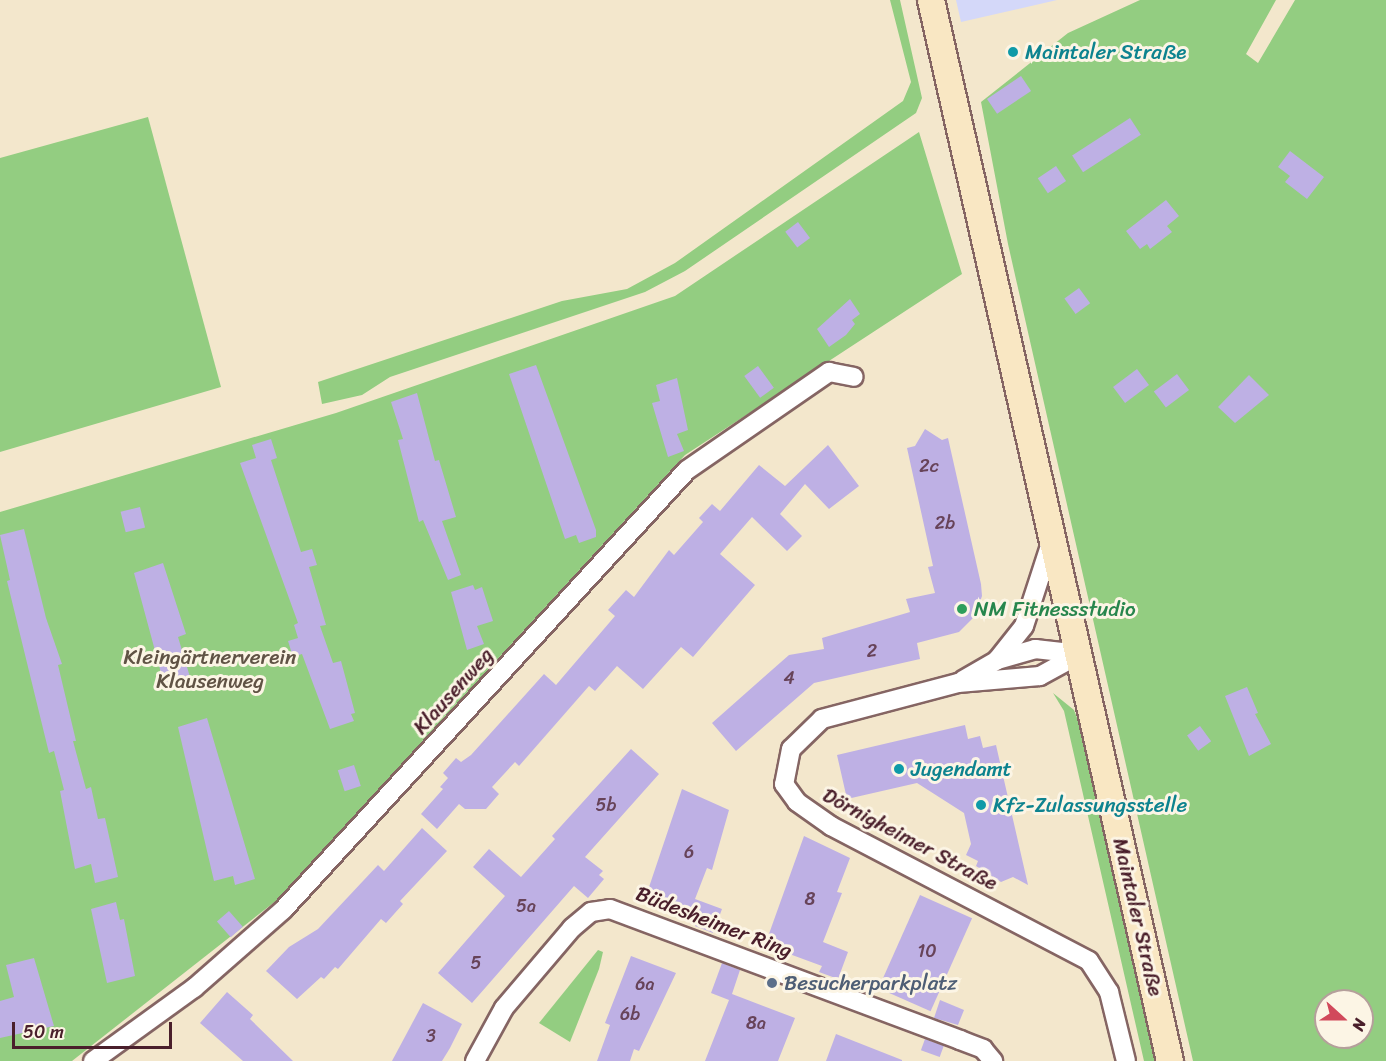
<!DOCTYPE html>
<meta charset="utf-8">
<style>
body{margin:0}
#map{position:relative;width:1386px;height:1061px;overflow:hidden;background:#f3e7cc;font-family:Sriracha,sans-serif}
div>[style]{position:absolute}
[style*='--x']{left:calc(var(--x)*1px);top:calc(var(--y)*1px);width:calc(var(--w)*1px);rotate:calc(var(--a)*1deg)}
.built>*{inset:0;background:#d4d8f9}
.green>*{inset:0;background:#93cd81}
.building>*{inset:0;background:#beb0e4;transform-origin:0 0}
.roads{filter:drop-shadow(2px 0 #856563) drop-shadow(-2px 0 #856563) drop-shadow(0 2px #856563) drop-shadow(0 -2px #856563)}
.street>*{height:18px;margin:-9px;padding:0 9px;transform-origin:9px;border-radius:9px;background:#fff}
.secondary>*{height:26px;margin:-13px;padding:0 13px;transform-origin:13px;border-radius:13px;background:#f9e7c3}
.dots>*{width:16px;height:16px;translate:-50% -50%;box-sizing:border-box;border:3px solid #fcf5e5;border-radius:50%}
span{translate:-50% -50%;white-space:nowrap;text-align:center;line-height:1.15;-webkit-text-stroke:6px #fcf5e5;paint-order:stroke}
.number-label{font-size:18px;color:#674359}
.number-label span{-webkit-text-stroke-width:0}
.culture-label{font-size:21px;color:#0d838f}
.left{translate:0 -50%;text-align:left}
.leisure-label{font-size:21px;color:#27864d}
.park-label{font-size:21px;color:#605345}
.street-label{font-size:21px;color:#4a1f2b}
.service-label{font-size:21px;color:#4e5e75}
.north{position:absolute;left:1314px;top:989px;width:60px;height:60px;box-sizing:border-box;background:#fcf5e5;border:2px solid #b59f9b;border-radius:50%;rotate:111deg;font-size:16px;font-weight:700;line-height:24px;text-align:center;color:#4a1f2b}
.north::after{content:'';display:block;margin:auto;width:21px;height:27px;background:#d1495b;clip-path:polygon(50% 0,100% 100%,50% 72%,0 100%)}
.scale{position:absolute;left:12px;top:1022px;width:160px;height:27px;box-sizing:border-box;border:3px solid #4a1f2b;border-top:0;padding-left:8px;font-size:18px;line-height:21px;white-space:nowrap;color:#4a1f2b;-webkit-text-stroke:4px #fcf5e5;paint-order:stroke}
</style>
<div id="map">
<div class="built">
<div style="clip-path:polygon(956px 0,1057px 0,961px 22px)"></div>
</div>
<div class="green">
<div style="clip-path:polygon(890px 0,900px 0,922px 98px,916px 113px,685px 271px,645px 292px,390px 377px,362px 395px,322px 404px,318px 382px,562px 301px,627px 289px,675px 263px,903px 101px,911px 82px)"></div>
<div style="clip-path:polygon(evenodd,1140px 0,1276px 0,1246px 54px,1258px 63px,1295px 0,1386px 0,1386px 1061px,1193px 1061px,1008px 244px,981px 102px,1068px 33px,1140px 0,1326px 1001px,1362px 1001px,1362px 1037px,1326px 1037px,1326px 1001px)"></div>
<div style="clip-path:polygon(148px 117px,221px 387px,0 452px,0 158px)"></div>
<div style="clip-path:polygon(919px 132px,962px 274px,685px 455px,425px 738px,365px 810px,277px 900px,72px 1061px,0 1061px,0 512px,336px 413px,675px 296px)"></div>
<div style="clip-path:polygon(1053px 693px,1074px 710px,1083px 733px,1158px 1061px,1144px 1061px,1064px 711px)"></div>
<div style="clip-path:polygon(598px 950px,603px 952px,599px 969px,570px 1042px,539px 1023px)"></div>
</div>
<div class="building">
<div style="left:1021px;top:76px;width:18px;height:41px;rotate:56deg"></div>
<div style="left:1130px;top:118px;width:20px;height:69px;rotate:57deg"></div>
<div style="clip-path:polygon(1290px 151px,1324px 177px,1307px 199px,1285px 182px,1290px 176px,1278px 167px)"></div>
<div style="left:1056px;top:166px;width:18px;height:22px;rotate:56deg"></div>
<div style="clip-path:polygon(1166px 200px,1179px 216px,1167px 226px,1172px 232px,1150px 249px,1147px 244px,1140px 249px,1126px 231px)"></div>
<div style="left:798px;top:222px;width:20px;height:16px;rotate:53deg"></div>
<div style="left:1079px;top:288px;width:19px;height:18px;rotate:54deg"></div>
<div style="clip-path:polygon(850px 299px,860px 314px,852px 320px,855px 324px,846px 335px,829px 347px,817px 329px)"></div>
<div style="clip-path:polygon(536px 365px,596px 530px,596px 537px,579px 543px,576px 535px,565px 539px,509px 374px)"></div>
<div style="left:758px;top:366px;width:27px;height:17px;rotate:54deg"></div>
<div style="left:1137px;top:369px;width:20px;height:30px;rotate:53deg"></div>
<div style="left:1177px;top:374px;width:20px;height:29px;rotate:53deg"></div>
<div style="clip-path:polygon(1249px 375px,1269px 395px,1235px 423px,1218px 407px)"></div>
<div style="clip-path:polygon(677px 378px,688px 430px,677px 434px,684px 451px,668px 457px,652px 403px,660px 401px,656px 385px)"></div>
<div style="clip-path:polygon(417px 393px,435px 461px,439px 460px,456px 517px,442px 521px,461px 575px,448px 580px,423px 520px,419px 522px,398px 440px,403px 439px,391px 402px)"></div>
<div style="clip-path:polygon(925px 429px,942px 440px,948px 438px,981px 584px,982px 596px,975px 616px,959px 632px,917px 643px,920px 659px,814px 683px,736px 751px,712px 723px,789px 655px,824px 649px,822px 638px,910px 612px,906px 599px,935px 593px,928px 567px,933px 566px,907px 448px,915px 446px)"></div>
<div style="clip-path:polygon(271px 439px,277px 458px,271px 460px,301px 552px,312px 549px,317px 565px,309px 567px,326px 625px,320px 626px,333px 663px,341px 661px,355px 713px,351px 714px,354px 721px,330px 729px,302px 654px,293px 657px,288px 641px,298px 638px,294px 625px,298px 623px,240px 463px,256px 458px,252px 445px)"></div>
<div style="clip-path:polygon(828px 445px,859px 486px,829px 509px,805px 484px,780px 514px,802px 536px,787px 551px,752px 517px,720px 554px,755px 585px,693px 657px,681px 647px,643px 689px,617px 666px,595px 691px,589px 686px,519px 766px,515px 762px,492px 787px,499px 794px,486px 809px,465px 809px,459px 804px,437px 829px,421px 814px,443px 789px,440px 787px,448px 778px,443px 773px,456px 758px,461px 762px,471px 755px,544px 674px,556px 685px,615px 616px,608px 610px,626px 590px,634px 597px,669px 550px,674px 555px,703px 522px,699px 518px,712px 504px,720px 511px,759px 465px,785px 486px)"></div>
<div style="left:140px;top:507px;width:21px;height:20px;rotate:76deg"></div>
<div style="clip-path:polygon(24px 529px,46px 618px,62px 664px,58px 665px,76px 741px,73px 741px,86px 789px,91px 787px,98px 819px,105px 818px,118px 877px,95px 883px,91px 864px,75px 869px,60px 791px,64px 790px,54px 751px,49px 753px,7px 581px,10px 580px,0 535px)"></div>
<div style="clip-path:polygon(163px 563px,186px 634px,178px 637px,190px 677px,164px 684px,134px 573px)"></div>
<div style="clip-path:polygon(473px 585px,475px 590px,482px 587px,493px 621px,477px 626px,484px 644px,467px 650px,451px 592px)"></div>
<div style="clip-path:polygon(1247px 687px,1258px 713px,1255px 714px,1271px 744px,1249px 756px,1225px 696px)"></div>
<div style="clip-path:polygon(207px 718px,255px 879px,235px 885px,233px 876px,214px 881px,178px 727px)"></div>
<div style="clip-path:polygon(965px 725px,968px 739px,980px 736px,983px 748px,996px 745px,1028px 885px,1013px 877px,1001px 882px,976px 866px,978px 861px,966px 855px,971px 844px,964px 813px,917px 783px,847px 799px,837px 755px)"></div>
<div style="left:1200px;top:726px;width:19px;height:16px;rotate:54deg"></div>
<div style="clip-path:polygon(631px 749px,659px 774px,585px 857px,603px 871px,599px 875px,604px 879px,588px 898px,574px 886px,472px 1003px,438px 973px,505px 896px,473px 867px,489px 849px,521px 877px,555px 839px,552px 836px)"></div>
<div style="left:354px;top:765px;width:22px;height:17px;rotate:72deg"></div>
<div style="clip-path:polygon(682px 789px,729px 810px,712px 870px,707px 868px,695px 899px,722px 909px,713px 933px,695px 926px,698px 919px,645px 899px)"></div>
<div style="clip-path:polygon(422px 828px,447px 851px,400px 901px,403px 904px,386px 923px,381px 919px,338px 969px,335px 967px,324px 979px,321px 977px,297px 999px,266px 971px,289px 947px,318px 929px,378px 865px,384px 871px)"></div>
<div style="clip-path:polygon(804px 836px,850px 858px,837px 892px,842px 893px,823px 942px,848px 952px,838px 979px,819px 972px,822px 966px,765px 945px)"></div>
<div style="left:920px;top:895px;width:57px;height:102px;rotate:24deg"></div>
<div style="clip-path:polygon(116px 902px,120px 920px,124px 919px,135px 976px,107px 983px,91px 909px)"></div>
<div style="left:229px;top:911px;width:21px;height:16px;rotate:49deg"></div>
<div style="clip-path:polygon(631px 956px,676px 973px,639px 1051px,634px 1049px,630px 1061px,597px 1061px,610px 1025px,605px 1023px)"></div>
<div style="clip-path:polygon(34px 958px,54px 1026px,0 1038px,0 1001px,14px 997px,6px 965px)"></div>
<div style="clip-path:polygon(722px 963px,740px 970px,732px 994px,795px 1018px,778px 1061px,705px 1061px,729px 1000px,711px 993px)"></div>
<div style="clip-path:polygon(227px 992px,253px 1015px,250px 1019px,293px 1061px,243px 1061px,200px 1023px)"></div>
<div style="clip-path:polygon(940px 1000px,964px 1010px,958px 1025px,934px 1018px)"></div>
<div style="clip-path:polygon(423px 1003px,462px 1024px,450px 1048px,442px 1061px,392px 1061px)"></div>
<div style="clip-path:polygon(836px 1034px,902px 1060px,902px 1061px,826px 1061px)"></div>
<div style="left:925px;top:1039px;width:20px;height:12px;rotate:20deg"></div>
</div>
<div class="roads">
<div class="street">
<div style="--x:1080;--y:654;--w:46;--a:151.2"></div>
<div style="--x:1040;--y:676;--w:82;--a:175.1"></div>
<div style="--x:958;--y:683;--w:141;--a:165.2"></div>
<div style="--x:822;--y:719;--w:43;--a:135.9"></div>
<div style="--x:791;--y:749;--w:36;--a:101"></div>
<div style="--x:784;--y:784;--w:22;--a:54"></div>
<div style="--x:797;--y:802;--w:42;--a:35.2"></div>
<div style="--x:831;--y:826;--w:291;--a:27.6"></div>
<div style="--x:1089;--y:961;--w:37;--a:57"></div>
<div style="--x:1109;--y:992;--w:71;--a:76.2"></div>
<div style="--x:997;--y:660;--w:43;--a:-51.5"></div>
<div style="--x:1024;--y:626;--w:90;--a:-72"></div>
<div style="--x:963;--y:680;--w:39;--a:-30"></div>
<div style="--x:997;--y:660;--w:40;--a:-16"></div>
<div style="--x:1035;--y:649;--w:45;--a:6.3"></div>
<div style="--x:93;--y:1061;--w:125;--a:-35.9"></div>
<div style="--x:194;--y:988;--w:118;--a:-41.2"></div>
<div style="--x:283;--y:910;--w:597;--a:-47.44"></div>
<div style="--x:687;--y:470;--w:173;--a:-34.6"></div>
<div style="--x:829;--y:372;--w:25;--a:11"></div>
<div style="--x:475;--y:1061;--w:60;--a:-61.3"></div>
<div style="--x:504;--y:1008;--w:105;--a:-49.6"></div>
<div style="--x:572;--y:928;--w:25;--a:-40"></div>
<div style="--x:591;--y:912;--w:19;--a:-9"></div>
<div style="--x:610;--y:909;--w:374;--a:20.5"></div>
<div style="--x:960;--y:1040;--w:25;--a:21"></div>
<div style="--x:983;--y:1049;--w:16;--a:50"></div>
</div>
<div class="secondary">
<div style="--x:931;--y:0;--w:1088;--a:77.31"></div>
</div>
</div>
<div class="dots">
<div style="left:1013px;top:52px;background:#0f9aa8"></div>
<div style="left:962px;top:609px;background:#2e9e5b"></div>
<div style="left:899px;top:769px;background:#0f9aa8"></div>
<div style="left:981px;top:805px;background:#0f9aa8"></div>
<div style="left:772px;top:983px;background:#5c6f8a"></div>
</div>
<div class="number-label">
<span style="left:929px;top:466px">2c</span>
<span style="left:945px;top:523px">2b</span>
<span style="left:872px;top:651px">2</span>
<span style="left:789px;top:678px">4</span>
<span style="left:606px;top:805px">5b</span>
<span style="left:689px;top:852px">6</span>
<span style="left:810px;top:899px">8</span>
<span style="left:526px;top:906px">5a</span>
<span style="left:927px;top:951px">10</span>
<span style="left:476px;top:963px">5</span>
<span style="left:645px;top:984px">6a</span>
<span style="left:630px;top:1014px">6b</span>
<span style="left:756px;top:1023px">8a</span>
<span style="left:431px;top:1036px">3</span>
</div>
<div class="culture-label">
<span class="left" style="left:1025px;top:52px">Maintaler Straße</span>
<span class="left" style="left:911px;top:769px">Jugendamt</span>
<span class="left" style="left:993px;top:805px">Kfz-Zulassungsstelle</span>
</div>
<div class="leisure-label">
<span class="left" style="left:974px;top:609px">NM Fitnessstudio</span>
</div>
<div class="park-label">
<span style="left:210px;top:669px">Kleingärtnerverein<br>Klausenweg</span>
</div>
<div class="street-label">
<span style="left:453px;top:691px;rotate:-48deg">Klausenweg</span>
<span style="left:910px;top:839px;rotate:28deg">Dörnigheimer Straße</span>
<span style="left:1138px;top:917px;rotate:77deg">Maintaler Straße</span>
<span style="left:714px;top:922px;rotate:21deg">Büdesheimer Ring</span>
</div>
<div class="service-label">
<span class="left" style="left:784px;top:983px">Besucherparkplatz</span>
</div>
<div class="north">N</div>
<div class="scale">50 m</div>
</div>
